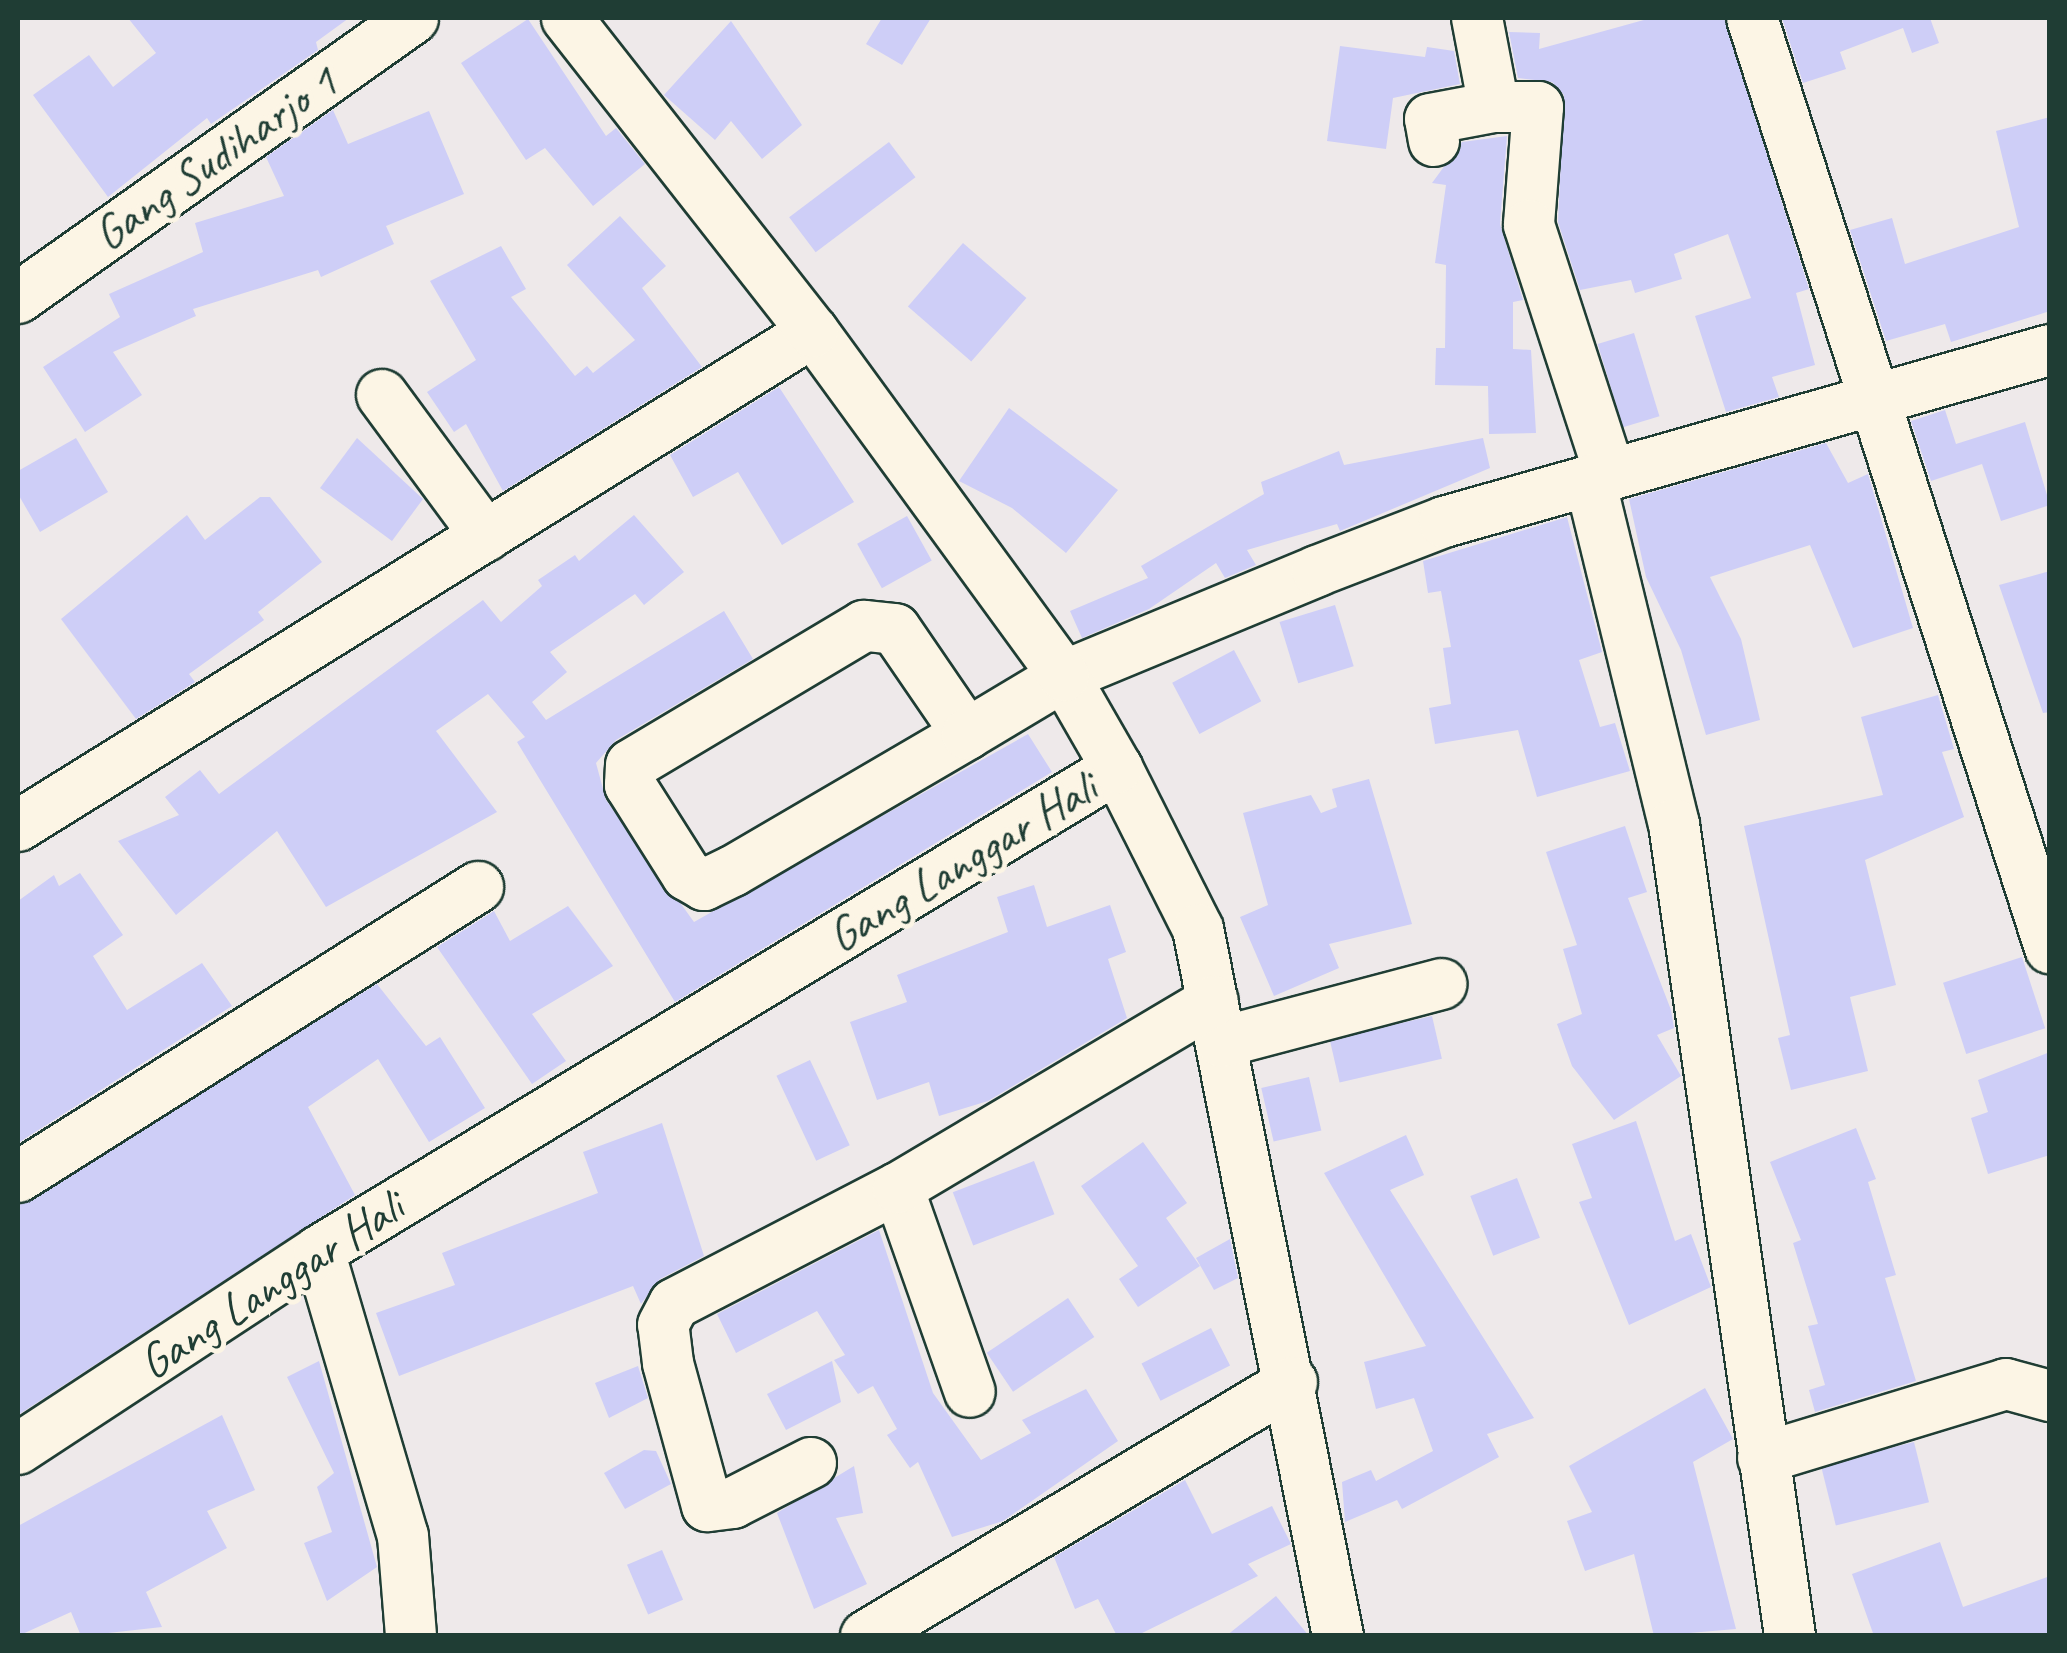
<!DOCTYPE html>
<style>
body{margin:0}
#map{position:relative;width:2067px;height:1653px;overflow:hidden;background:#eee9ea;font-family:Caveat,sans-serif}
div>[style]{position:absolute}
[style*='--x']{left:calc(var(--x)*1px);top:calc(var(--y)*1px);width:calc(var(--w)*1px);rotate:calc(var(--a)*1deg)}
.building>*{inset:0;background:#cecef7;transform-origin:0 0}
.roads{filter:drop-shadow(2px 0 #1f3d34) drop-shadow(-2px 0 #1f3d34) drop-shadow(0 2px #1f3d34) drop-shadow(0 -2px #1f3d34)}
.minor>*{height:50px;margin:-25px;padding:0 25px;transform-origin:25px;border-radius:25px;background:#fcf5e5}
span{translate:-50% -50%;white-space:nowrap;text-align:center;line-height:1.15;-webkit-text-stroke:10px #fcf5e5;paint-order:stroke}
.street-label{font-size:48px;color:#1f3d34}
.frame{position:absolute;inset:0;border:20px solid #1f3d34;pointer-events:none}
</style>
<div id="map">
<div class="building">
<div style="clip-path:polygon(128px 18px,349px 18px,316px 42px,318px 50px,211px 124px,207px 118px,108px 197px,33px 95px,89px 55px,113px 87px,156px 53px)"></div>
<div style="clip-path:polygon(882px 18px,931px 18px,902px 65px,866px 44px)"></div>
<div style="clip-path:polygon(1651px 18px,1724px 18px,1809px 289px,1796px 293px,1815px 365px,1772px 377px,1779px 397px,1726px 412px,1695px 316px,1751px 298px,1728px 234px,1674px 254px,1682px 279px,1635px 293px,1631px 280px,1580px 290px,1558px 222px,1564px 95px,1552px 82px,1518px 78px,1509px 32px,1540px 33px,1539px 49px)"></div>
<div style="clip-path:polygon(1782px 18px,1930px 18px,1939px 43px,1912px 53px,1903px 28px,1840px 52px,1846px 69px,1803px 83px)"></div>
<div style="clip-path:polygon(528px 19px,606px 136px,616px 128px,645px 164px,593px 206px,545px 148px,526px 160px,461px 63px)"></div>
<div style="clip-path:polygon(731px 21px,802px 125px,762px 159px,731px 121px,715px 140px,664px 95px)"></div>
<div style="clip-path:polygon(1340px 46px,1425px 57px,1427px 47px,1454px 51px,1460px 84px,1393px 98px,1386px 149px,1327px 141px)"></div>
<div style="clip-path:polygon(333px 110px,348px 144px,429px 111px,464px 194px,386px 226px,394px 244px,321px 277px,318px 270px,193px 309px,196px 316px,113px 352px,142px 395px,85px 432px,43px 367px,120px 317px,109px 294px,203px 252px,195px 223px,284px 196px,266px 157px)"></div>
<div style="clip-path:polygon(2050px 117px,2050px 311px,1951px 342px,1945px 324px,1886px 341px,1850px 230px,1892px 218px,1905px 264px,2019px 227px,1996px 131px)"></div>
<div style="clip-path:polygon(1507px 136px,1500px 224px,1523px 300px,1513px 302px,1513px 349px,1531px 350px,1536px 433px,1489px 434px,1488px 386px,1435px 385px,1436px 348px,1445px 348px,1446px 265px,1435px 263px,1446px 185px,1432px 183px,1462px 142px)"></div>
<div style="left:889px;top:142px;width:44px;height:125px;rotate:53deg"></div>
<div style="clip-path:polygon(620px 216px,666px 266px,642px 288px,702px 367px,503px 491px,466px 424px,454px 432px,427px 392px,476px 360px,430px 281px,501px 246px,526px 289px,511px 297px,575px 376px,587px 366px,593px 373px,635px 340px,567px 265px)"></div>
<div style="left:963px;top:243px;width:84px;height:84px;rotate:41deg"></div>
<div style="left:1634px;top:333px;width:87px;height:38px;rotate:73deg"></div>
<div style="clip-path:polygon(779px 387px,854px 502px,782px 545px,738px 472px,693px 497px,670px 455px)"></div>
<div style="clip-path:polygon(1009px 408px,1118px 490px,1066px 553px,1012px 508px,959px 481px)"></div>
<div style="clip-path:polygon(1945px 410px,1956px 444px,2025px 422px,2050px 505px,2001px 521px,1982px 464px,1931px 481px,1911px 421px)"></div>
<div style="clip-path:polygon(76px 438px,108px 492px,40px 532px,18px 494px,18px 471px)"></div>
<div style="clip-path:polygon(357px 438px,423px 499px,392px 541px,320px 488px)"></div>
<div style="clip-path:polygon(1483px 438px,1490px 468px,1340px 531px,1337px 524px,1247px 550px,1256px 565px,1225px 578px,1216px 563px,1149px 609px,1082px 638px,1070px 611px,1148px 578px,1141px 566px,1264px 494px,1261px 482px,1339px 451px,1344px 465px)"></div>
<div style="clip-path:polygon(1826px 443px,1848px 483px,1868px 474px,1913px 628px,1853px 648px,1810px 545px,1710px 577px,1741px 639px,1760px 720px,1706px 735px,1681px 650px,1646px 577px,1629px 499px)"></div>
<div style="clip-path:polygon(260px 497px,270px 497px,322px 562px,258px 612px,264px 620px,189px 674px,195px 682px,136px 719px,61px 619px,187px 515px,205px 540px)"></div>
<div style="clip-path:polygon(634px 515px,684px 572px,644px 605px,635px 594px,550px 652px,567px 672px,532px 702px,546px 720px,724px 611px,753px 659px,616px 740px,596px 763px,606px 800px,694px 922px,1028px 734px,1052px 772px,675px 1002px,517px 742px,525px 737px,488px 694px,436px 731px,497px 812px,326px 907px,277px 831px,176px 915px,118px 841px,179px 815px,165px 797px,200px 770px,219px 794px,483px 600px,501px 622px,542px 586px,538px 580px,575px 555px,579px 561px)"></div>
<div style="left:907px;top:516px;width:51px;height:57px;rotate:61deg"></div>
<div style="clip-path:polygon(1567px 517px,1602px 652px,1579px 660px,1600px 727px,1615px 723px,1630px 771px,1537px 797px,1518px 730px,1435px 744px,1429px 708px,1451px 704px,1443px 648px,1451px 647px,1441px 591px,1428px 593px,1423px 561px)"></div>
<div style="clip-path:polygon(2050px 571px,2050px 712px,2043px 713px,1999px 585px)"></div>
<div style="left:1335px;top:605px;width:64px;height:58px;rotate:73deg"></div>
<div style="left:1234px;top:650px;width:58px;height:70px;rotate:62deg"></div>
<div style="clip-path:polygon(1938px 695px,1954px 749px,1942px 752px,1964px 817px,1865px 860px,1896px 985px,1850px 997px,1868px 1071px,1791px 1090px,1778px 1038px,1790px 1035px,1744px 826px,1883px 795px,1861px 717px)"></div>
<div style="clip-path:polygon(1369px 779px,1412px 924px,1329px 944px,1339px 968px,1274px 996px,1240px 917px,1268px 905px,1243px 813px,1311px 795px,1321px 813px,1337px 807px,1332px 789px)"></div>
<div style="clip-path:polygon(1625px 826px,1647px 892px,1628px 898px,1671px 1010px,1674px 1028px,1657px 1035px,1681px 1076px,1614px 1120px,1572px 1066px,1557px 1024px,1582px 1014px,1563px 949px,1577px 945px,1546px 852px)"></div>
<div style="clip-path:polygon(80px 873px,123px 935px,93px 956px,127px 1010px,202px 963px,232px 1006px,18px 1143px,18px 901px,54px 875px,59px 886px)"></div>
<div style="clip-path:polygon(1034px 885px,1047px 927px,1110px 905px,1126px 952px,1108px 959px,1127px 1018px,988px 1101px,939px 1116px,929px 1082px,877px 1100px,850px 1022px,907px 1002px,897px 975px,1008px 932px,997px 897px)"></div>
<div style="clip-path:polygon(568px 906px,613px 966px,532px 1014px,566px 1061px,532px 1084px,437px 947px,494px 911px,510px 941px)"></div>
<div style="left:2022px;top:957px;width:75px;height:83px;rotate:72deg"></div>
<div style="clip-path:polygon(377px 984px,426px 1046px,440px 1037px,485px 1108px,429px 1142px,378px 1059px,308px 1107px,355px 1195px,18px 1415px,18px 1206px)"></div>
<div style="left:1432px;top:1016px;width:44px;height:105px;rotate:77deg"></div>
<div style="clip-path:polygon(2050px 1052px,2050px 1155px,1988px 1174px,1971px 1118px,1988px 1112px,1978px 1080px)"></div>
<div style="left:810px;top:1060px;width:94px;height:37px;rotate:65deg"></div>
<div style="left:1309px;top:1077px;width:55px;height:49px;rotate:77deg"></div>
<div style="clip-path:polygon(1636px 1121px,1675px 1241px,1691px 1234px,1711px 1287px,1629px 1325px,1579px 1202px,1592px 1198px,1572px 1144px)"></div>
<div style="clip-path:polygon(662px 1123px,704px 1256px,660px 1279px,641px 1304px,633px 1286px,399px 1376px,376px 1313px,455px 1285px,442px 1253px,598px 1193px,583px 1152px)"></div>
<div style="clip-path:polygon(1856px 1128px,1876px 1179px,1868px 1182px,1896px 1275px,1885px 1278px,1916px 1381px,1815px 1412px,1809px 1390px,1825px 1385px,1808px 1326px,1818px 1324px,1793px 1243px,1801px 1240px,1770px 1162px)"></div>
<div style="clip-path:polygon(1406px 1135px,1424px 1175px,1390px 1190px,1534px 1418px,1487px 1434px,1499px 1457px,1402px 1509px,1397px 1500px,1345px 1522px,1342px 1482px,1371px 1470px,1376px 1481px,1433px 1451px,1414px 1398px,1376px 1409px,1364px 1362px,1426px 1346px,1324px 1173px)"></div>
<div style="clip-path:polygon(1143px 1142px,1187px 1203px,1166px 1218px,1200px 1266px,1138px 1307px,1119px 1279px,1138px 1266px,1081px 1186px)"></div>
<div style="left:1034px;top:1161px;width:57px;height:87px;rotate:69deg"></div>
<div style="left:1517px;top:1178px;width:64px;height:50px;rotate:69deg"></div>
<div style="clip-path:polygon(879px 1230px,933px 1393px,981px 1460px,1031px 1433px,1022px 1420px,1086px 1389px,1118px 1441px,1003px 1521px,952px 1537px,918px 1462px,910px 1468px,887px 1435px,897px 1429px,873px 1386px,858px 1394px,834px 1360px,845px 1355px,817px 1311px,736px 1353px,717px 1314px)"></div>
<div style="clip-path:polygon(1230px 1239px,1238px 1278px,1214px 1290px,1196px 1258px)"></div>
<div style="left:1068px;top:1298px;width:47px;height:98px;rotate:56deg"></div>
<div style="left:1211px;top:1328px;width:42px;height:78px;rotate:63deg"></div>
<div style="clip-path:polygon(319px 1361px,377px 1567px,327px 1601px,304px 1543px,332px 1532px,317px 1487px,334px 1473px,287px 1377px)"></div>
<div style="clip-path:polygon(832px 1361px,841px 1402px,786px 1430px,767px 1394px)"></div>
<div style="clip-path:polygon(638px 1366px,648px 1398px,609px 1418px,595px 1383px)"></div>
<div style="clip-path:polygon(1705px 1388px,1733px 1439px,1693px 1462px,1736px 1629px,1654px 1636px,1634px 1554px,1585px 1571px,1567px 1521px,1592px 1512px,1569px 1466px)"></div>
<div style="clip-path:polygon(222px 1415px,255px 1490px,207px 1511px,227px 1548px,146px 1592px,162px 1627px,81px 1636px,71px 1612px,18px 1636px,18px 1526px)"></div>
<div style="left:1914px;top:1442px;width:62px;height:96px;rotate:76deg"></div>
<div style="clip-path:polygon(644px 1450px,656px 1451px,671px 1484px,625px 1509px,604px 1473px)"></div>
<div style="clip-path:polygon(854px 1466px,863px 1513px,836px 1518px,867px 1584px,814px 1609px,777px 1513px)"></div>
<div style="clip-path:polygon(1185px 1480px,1212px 1534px,1272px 1506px,1291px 1544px,1248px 1564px,1258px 1576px,1136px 1636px,1117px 1636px,1098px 1599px,1075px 1609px,1054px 1557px)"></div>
<div style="clip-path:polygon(1940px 1542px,1963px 1607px,2050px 1576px,2050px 1636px,1874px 1636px,1852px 1574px)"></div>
<div style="left:662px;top:1550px;width:54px;height:38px;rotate:67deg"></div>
<div style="clip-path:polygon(1276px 1596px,1309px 1636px,1226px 1636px)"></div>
</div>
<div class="roads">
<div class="minor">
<div style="--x:1752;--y:18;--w:977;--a:72.23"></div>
<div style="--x:1494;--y:107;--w:44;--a:0"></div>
<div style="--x:1538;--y:107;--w:118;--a:94.4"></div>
<div style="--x:1529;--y:225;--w:262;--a:72"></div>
<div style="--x:1434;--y:141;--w:22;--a:-100"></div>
<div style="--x:1430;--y:119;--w:65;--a:-10.6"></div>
<div style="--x:1494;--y:107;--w:91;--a:-100.8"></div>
<div style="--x:18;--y:298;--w:484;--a:-35.3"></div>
<div style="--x:382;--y:395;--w:175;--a:53.6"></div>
<div style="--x:1590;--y:480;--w:354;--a:76.3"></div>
<div style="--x:1674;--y:824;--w:820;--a:81.87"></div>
<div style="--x:967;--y:734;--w:127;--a:-124.4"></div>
<div style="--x:895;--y:629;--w:31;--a:-174"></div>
<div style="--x:864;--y:626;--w:271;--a:149.2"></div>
<div style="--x:631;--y:765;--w:20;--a:93"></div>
<div style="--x:630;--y:785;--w:107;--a:57.7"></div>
<div style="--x:687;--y:875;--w:20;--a:30"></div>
<div style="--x:704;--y:885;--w:32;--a:-26"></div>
<div style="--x:733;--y:871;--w:271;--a:-30.3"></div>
<div style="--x:967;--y:734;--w:113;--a:-30.9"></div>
<div style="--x:1064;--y:676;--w:274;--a:-22.5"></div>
<div style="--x:1317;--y:571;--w:136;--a:-21.1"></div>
<div style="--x:1444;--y:522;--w:630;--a:-15.85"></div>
<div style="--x:1117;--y:768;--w:180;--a:63.3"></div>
<div style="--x:1198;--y:929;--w:721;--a:78.8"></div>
<div style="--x:18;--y:826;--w:936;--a:-31.86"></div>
<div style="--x:1222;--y:1042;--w:227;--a:-14.8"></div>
<div style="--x:18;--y:1177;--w:544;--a:-32.23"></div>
<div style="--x:898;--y:1188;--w:216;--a:70.6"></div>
<div style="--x:319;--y:1251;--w:297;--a:73.6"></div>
<div style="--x:403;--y:1536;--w:100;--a:85.4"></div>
<div style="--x:18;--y:1449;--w:360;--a:-33.3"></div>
<div style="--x:319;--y:1251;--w:933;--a:-31.18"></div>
<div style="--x:1117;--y:768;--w:106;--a:-119.9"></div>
<div style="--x:1064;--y:676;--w:426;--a:-126.1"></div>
<div style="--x:813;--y:332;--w:399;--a:-128.1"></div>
<div style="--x:1763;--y:1458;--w:254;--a:-16.9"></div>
<div style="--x:2006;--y:1384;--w:46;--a:15.3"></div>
<div style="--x:811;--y:1463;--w:88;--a:152.9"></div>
<div style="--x:733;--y:1503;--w:26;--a:173"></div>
<div style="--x:707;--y:1506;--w:148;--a:-105.3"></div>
<div style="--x:668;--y:1363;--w:38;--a:-97"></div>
<div style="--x:663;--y:1325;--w:24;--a:-62"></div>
<div style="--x:674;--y:1304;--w:252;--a:-27.4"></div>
<div style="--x:898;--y:1188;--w:366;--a:-30.7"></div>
<div style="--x:866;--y:1636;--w:496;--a:-30.8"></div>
</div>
</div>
<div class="street-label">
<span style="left:215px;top:158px;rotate:-35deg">Gang Sudiharjo 1</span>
<span style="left:962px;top:862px;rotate:-31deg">Gang Langgar Hali</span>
<span style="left:271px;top:1285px;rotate:-33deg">Gang Langgar Hali</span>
</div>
<div class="frame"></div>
</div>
